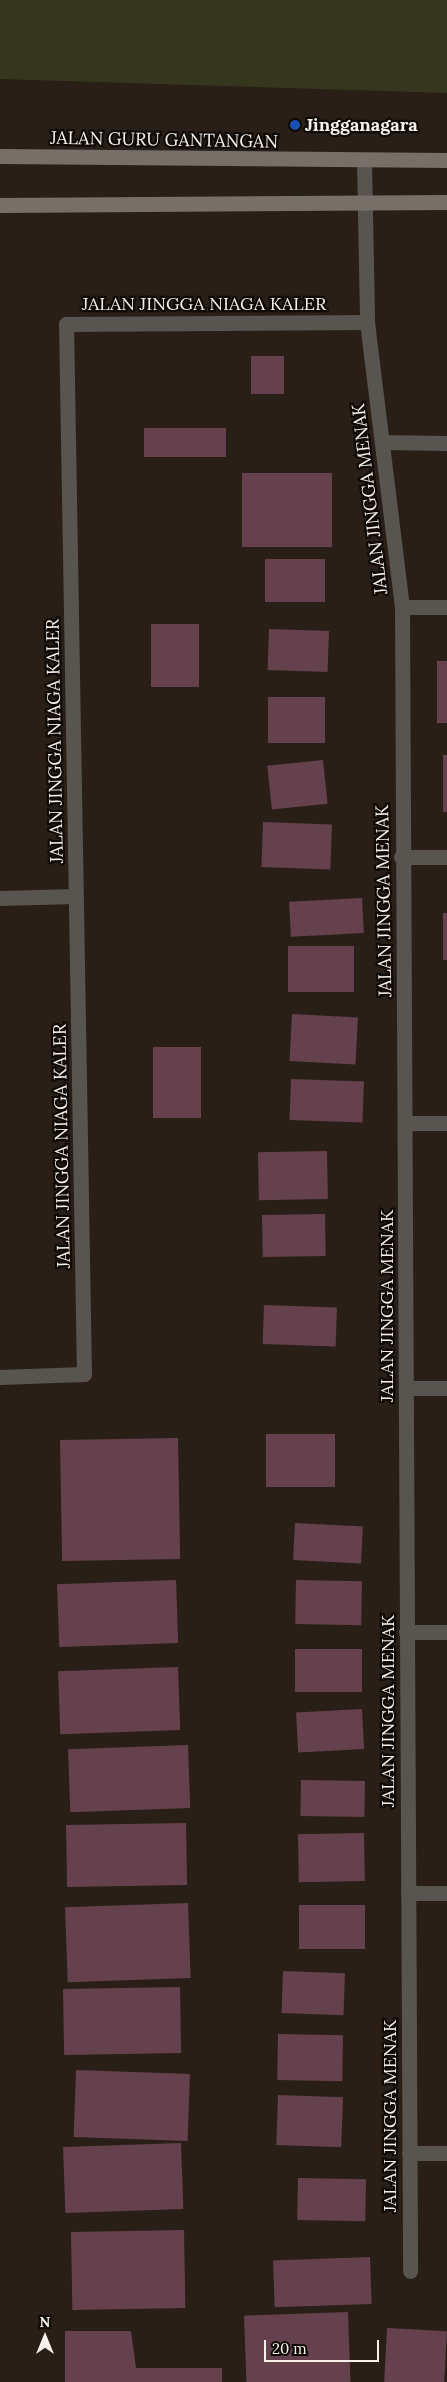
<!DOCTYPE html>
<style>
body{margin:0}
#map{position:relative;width:447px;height:2382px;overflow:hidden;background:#291f16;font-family:Lora,serif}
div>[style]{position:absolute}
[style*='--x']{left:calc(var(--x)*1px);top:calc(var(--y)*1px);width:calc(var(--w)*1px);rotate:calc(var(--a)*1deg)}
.green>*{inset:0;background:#34371d}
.building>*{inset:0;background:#65414e;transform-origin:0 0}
.lane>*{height:15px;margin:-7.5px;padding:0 7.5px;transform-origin:7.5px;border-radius:7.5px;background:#58544f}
.street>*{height:15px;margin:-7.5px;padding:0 7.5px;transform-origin:7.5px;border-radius:7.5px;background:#58544f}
.secondary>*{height:15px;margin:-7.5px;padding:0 7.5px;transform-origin:7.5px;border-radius:7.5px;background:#777068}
.dots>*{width:14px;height:14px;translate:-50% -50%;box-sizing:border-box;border:2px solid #0f0a06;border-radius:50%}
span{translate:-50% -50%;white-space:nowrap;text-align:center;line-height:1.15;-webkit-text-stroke:4.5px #0f0a06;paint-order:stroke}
.poi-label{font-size:18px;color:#f8f1eb;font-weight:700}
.left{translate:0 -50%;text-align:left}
.street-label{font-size:18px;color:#f8f1eb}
.north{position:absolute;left:20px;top:2312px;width:50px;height:50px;-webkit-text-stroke:4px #0f0a06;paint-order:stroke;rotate:0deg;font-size:14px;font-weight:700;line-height:20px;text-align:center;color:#f8f1eb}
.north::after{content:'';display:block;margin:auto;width:18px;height:22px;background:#f8f1eb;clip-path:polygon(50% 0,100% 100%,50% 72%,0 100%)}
.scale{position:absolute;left:264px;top:2340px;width:115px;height:22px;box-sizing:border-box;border:2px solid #f8f1eb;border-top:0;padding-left:6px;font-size:15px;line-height:18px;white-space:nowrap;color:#f8f1eb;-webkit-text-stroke:4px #0f0a06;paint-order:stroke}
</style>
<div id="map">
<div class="green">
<div style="clip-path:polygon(0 0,447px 0,447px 93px,0 79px)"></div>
</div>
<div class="building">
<div style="left:251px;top:356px;width:33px;height:38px"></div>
<div style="left:144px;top:428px;width:82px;height:29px"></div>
<div style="left:242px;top:473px;width:90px;height:74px"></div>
<div style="left:265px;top:559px;width:60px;height:43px"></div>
<div style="left:151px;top:624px;width:48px;height:63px"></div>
<div style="left:269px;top:629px;width:60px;height:41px;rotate:2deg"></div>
<div style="left:437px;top:661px;width:10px;height:62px"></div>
<div style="left:268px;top:697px;width:57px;height:46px"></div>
<div style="left:443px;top:755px;width:4px;height:57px"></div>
<div style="left:323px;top:760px;width:44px;height:56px;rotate:84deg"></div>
<div style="left:263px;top:822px;width:69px;height:45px;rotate:2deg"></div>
<div style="left:362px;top:898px;width:35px;height:73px;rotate:87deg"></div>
<div style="left:443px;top:913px;width:4px;height:47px"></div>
<div style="left:288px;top:946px;width:66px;height:46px"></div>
<div style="left:292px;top:1014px;width:66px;height:47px;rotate:3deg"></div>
<div style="left:153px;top:1047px;width:48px;height:71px"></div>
<div style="left:291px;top:1079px;width:73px;height:41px;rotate:2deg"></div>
<div style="left:327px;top:1151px;width:48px;height:69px;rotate:89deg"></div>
<div style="left:325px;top:1214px;width:42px;height:63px;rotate:89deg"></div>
<div style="left:264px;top:1305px;width:73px;height:39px;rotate:2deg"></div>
<div style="left:266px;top:1434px;width:69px;height:53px"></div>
<div style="left:178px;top:1438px;width:121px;height:118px;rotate:89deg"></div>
<div style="left:295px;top:1523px;width:68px;height:37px;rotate:3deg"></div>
<div style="left:176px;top:1580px;width:63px;height:119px;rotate:88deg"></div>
<div style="left:296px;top:1580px;width:66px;height:44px;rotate:1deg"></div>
<div style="left:295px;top:1649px;width:67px;height:43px"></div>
<div style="left:178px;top:1667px;width:63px;height:120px;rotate:88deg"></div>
<div style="left:362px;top:1709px;width:40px;height:66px;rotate:87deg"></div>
<div style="left:188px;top:1745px;width:63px;height:120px;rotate:88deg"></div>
<div style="left:301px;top:1780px;width:64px;height:36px;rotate:1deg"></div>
<div style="left:186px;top:1823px;width:62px;height:120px;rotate:89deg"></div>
<div style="left:364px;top:1833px;width:48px;height:66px;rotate:89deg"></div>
<div style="left:188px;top:1903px;width:75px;height:123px;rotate:88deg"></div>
<div style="left:299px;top:1905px;width:66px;height:44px"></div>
<div style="left:283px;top:1971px;width:62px;height:42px;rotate:2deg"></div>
<div style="left:180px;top:1987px;width:66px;height:117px;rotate:89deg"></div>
<div style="left:278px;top:2034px;width:65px;height:46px;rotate:1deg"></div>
<div style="left:76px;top:2070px;width:114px;height:67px;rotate:2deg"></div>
<div style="left:278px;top:2095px;width:65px;height:50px;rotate:2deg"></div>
<div style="left:181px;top:2143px;width:66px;height:118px;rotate:88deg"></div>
<div style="left:298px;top:2178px;width:68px;height:42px;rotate:1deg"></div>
<div style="left:184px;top:2230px;width:78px;height:113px;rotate:89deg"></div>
<div style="left:370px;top:2257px;width:47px;height:97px;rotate:88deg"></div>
<div style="left:348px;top:2312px;width:70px;height:104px;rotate:88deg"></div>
<div style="left:387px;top:2328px;width:60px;height:54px;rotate:3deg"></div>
<div style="clip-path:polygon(65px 2331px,131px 2331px,136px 2368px,222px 2368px,222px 2382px,65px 2382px)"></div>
</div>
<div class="lane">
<div style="--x:383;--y:442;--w:64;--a:0.9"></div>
<div style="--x:0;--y:898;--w:76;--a:-1.5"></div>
<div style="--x:0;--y:1377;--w:84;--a:-2"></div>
<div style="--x:84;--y:1374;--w:1050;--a:-90.98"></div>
<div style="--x:66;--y:324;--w:301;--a:-0.4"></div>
</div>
<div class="street">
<div style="--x:364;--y:161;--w:161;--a:88.9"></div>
<div style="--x:367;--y:322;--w:287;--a:83"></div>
<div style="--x:402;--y:607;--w:1664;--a:89.72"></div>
<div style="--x:402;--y:607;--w:45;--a:0"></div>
<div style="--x:401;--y:857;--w:46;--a:0"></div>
<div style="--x:406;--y:1123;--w:41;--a:0"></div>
<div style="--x:406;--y:1388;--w:41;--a:0"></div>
<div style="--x:406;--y:1632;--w:41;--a:0"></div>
<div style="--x:408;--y:1893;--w:39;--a:0"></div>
<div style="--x:409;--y:2153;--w:38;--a:0"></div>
</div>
<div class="secondary">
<div style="--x:0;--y:156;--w:447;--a:0.5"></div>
<div style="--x:0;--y:205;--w:447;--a:-0.4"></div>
</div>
<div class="dots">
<div style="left:295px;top:125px;background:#1a4fb4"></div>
</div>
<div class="poi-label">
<span class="left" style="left:305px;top:125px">Jingganagara</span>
</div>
<div class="street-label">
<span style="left:164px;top:140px;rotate:1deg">JALAN GURU GANTANGAN</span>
<span style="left:204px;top:304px">JALAN JINGGA NIAGA KALER</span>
<span style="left:370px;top:499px;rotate:-97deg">JALAN JINGGA MENAK</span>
<span style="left:55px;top:741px;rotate:-91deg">JALAN JINGGA NIAGA KALER</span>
<span style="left:384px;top:901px;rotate:-91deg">JALAN JINGGA MENAK</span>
<span style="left:62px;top:1146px;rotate:-91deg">JALAN JINGGA NIAGA KALER</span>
<span style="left:387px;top:1306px;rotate:-90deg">JALAN JINGGA MENAK</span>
<span style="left:388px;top:1711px;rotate:-90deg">JALAN JINGGA MENAK</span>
<span style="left:390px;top:2116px;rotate:-90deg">JALAN JINGGA MENAK</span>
</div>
<div class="north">N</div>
<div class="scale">20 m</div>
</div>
